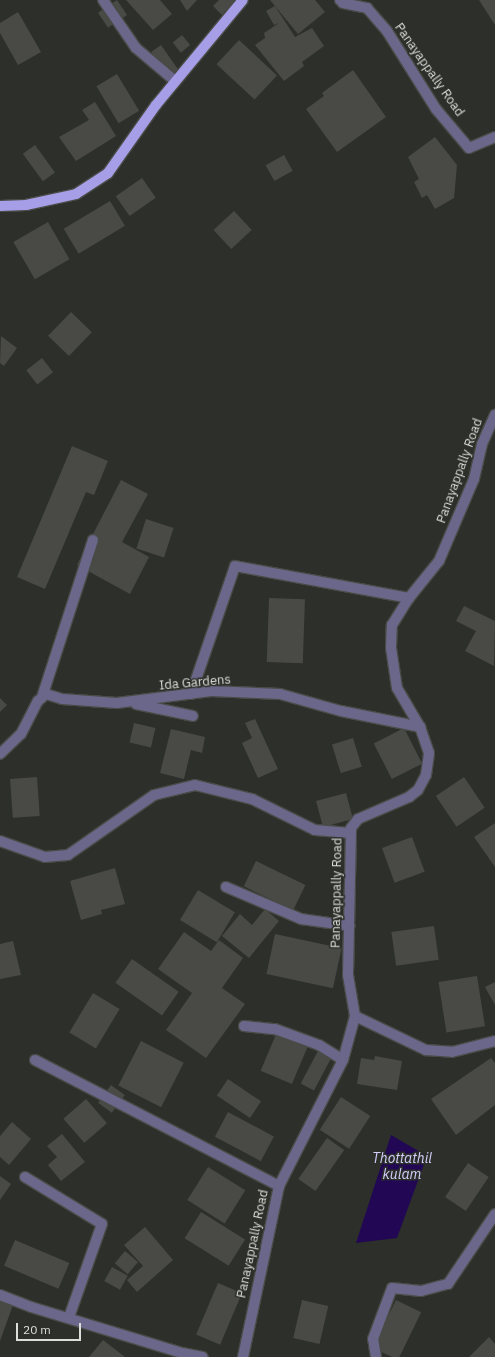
<!DOCTYPE html>
<style>
body{margin:0}
#map{position:relative;width:495px;height:1357px;overflow:hidden;background:#2d2f2a;font-family:"IBM Plex Sans",sans-serif}
div>[style]{position:absolute}
[style*='--x']{left:calc(var(--x)*1px);top:calc(var(--y)*1px);width:calc(var(--w)*1px);rotate:calc(var(--a)*1deg)}
.water>*{inset:0;background:#210754}
.building>*{inset:0;background:#494a45;transform-origin:0 0}
.roads{filter:drop-shadow(1px 0 #494b46) drop-shadow(-1px 0 #494b46) drop-shadow(0 1px #494b46) drop-shadow(0 -1px #494b46)}
.minor>*{height:10px;margin:-5px;padding:0 5px;transform-origin:5px;border-radius:5px;background:#6a678a}
.major>*{height:10px;margin:-5px;padding:0 5px;transform-origin:5px;border-radius:5px;background:#a69ee7}
span{translate:-50% -50%;white-space:nowrap;text-align:center;line-height:1.15;-webkit-text-stroke:3px #2d2f2a;paint-order:stroke}
.street-label{font-size:13px;color:#dddedb}
.water-label{font-size:14px;color:#d3d0fc;font-style:italic}
.scale{position:absolute;left:16px;top:1323px;width:65px;height:18px;box-sizing:border-box;border:2px solid #dddedb;border-top:0;padding-left:5px;font-size:12px;line-height:14px;white-space:nowrap;color:#dddedb;-webkit-text-stroke:3px #2d2f2a;paint-order:stroke}
</style>
<div id="map">
<div class="water">
<div style="clip-path:polygon(391px 1135px,427px 1156px,397px 1238px,356px 1243px)"></div>
</div>
<div class="building">
<div style="left:117px;top:0;width:18px;height:23px;rotate:56deg"></div>
<div style="clip-path:polygon(126px 0,160px 0,172px 14px,153px 30px)"></div>
<div style="clip-path:polygon(180px 0,197px 0,187px 11px)"></div>
<div style="clip-path:polygon(219px 0,236px 0,222px 15px,213px 6px)"></div>
<div style="clip-path:polygon(270px 0,315px 0,325px 12px,298px 34px)"></div>
<div style="clip-path:polygon(479px 0,495px 0,495px 25px)"></div>
<div style="clip-path:polygon(275px 6px,295px 37px,312px 28px,324px 46px,302px 62px,304px 66px,284px 81px,255px 45px,265px 38px,264px 33px,279px 23px,274px 25px,266px 11px)"></div>
<div style="clip-path:polygon(18px 12px,41px 52px,18px 65px,0 33px,0 23px)"></div>
<div style="left:182px;top:35px;width:13px;height:12px;rotate:51deg"></div>
<div style="left:239px;top:40px;width:52px;height:33px;rotate:43deg"></div>
<div style="left:161px;top:45px;width:33px;height:12px;rotate:55deg"></div>
<div style="clip-path:polygon(353px 70px,386px 117px,337px 152px,306px 109px,324px 96px,322px 93px)"></div>
<div style="left:117px;top:74px;width:43px;height:24px;rotate:59deg"></div>
<div style="clip-path:polygon(95px 102px,116px 136px,76px 161px,59px 137px,89px 120px,82px 110px)"></div>
<div style="clip-path:polygon(435px 137px,457px 165px,454px 198px,435px 209px,427px 195px,422px 198px,414px 182px,419px 179px,408px 157px)"></div>
<div style="left:35px;top:145px;width:34px;height:15px;rotate:54deg"></div>
<div style="left:284px;top:155px;width:18px;height:21px;rotate:61deg"></div>
<div style="left:142px;top:178px;width:24px;height:32px;rotate:55deg"></div>
<div style="left:110px;top:201px;width:29px;height:54px;rotate:59deg"></div>
<div style="left:234px;top:211px;width:26px;height:28px;rotate:47deg"></div>
<div style="left:48px;top:222px;width:43px;height:40px;rotate:60deg"></div>
<div style="left:71px;top:312px;width:29px;height:33px;rotate:44deg"></div>
<div style="clip-path:polygon(1px 336px,17px 348px,4px 366px,0 363px)"></div>
<div style="left:42px;top:358px;width:18px;height:20px;rotate:52deg"></div>
<div style="clip-path:polygon(72px 446px,108px 461px,94px 495px,86px 492px,45px 589px,17px 577px)"></div>
<div style="clip-path:polygon(121px 480px,148px 494px,122px 542px,149px 557px,130px 594px,77px 565px)"></div>
<div style="left:146px;top:519px;width:29px;height:31px;rotate:18deg"></div>
<div style="left:269px;top:598px;width:36px;height:64px;rotate:2deg"></div>
<div style="clip-path:polygon(464px 606px,495px 621px,494px 666px,465px 651px,476px 631px,456px 621px)"></div>
<div style="clip-path:polygon(0 698px,7px 705px,0 712px)"></div>
<div style="clip-path:polygon(255px 719px,278px 769px,258px 778px,242px 743px,252px 738px,245px 723px)"></div>
<div style="left:134px;top:723px;width:22px;height:20px;rotate:13deg"></div>
<div style="left:404px;top:728px;width:40px;height:34px;rotate:63deg"></div>
<div style="clip-path:polygon(171px 729px,205px 737px,202px 753px,191px 750px,184px 779px,160px 773px)"></div>
<div style="left:353px;top:738px;width:30px;height:22px;rotate:73deg"></div>
<div style="left:37px;top:777px;width:39px;height:27px;rotate:86deg"></div>
<div style="left:464px;top:777px;width:37px;height:34px;rotate:56deg"></div>
<div style="left:346px;top:793px;width:27px;height:31px;rotate:75deg"></div>
<div style="clip-path:polygon(495px 823px,495px 867px,474px 837px)"></div>
<div style="left:412px;top:837px;width:37px;height:32px;rotate:70deg"></div>
<div style="left:256px;top:861px;width:55px;height:28px;rotate:26deg"></div>
<div style="clip-path:polygon(115px 868px,125px 904px,101px 910px,102px 914px,81px 920px,70px 881px)"></div>
<div style="left:198px;top:890px;width:43px;height:35px;rotate:31deg"></div>
<div style="clip-path:polygon(265px 909px,279px 921px,249px 958px,222px 936px,240px 914px,252px 925px)"></div>
<div style="left:434px;top:926px;width:34px;height:43px;rotate:82deg"></div>
<div style="clip-path:polygon(184px 932px,211px 951px,219px 940px,243px 958px,222px 988px,245px 1004px,206px 1058px,166px 1030px,192px 993px,158px 969px)"></div>
<div style="left:275px;top:934px;width:68px;height:41px;rotate:12deg"></div>
<div style="clip-path:polygon(13px 941px,21px 975px,0 979px,0 944px)"></div>
<div style="left:132px;top:959px;width:57px;height:29px;rotate:35deg"></div>
<div style="left:477px;top:976px;width:51px;height:39px;rotate:81deg"></div>
<div style="clip-path:polygon(495px 982px,495px 1005px,485px 987px)"></div>
<div style="left:93px;top:993px;width:31px;height:46px;rotate:31deg"></div>
<div style="left:277px;top:1032px;width:34px;height:42px;rotate:23deg"></div>
<div style="left:141px;top:1041px;width:48px;height:50px;rotate:27deg"></div>
<div style="left:319px;top:1049px;width:15px;height:39px;rotate:28deg"></div>
<div style="clip-path:polygon(375px 1056px,402px 1061px,397px 1090px,357px 1084px,361px 1058px,374px 1060px)"></div>
<div style="clip-path:polygon(491px 1058px,495px 1063px,495px 1105px,456px 1135px,431px 1099px)"></div>
<div style="left:228px;top:1079px;width:40px;height:20px;rotate:34deg"></div>
<div style="left:111px;top:1085px;width:17px;height:22px;rotate:36deg"></div>
<div style="left:341px;top:1097px;width:35px;height:39px;rotate:33deg"></div>
<div style="left:86px;top:1099px;width:32px;height:30px;rotate:49deg"></div>
<div style="left:228px;top:1112px;width:52px;height:28px;rotate:28deg"></div>
<div style="clip-path:polygon(12px 1122px,31px 1139px,9px 1165px,0 1157px,0 1136px)"></div>
<div style="clip-path:polygon(62px 1134px,85px 1162px,61px 1181px,48px 1165px,57px 1157px,47px 1146px)"></div>
<div style="left:327px;top:1138px;width:21px;height:50px;rotate:35deg"></div>
<div style="left:468px;top:1163px;width:25px;height:41px;rotate:34deg"></div>
<div style="left:208px;top:1167px;width:44px;height:39px;rotate:32deg"></div>
<div style="clip-path:polygon(0 1176px,11px 1184px,0 1200px)"></div>
<div style="left:201px;top:1212px;width:52px;height:31px;rotate:32deg"></div>
<div style="clip-path:polygon(145px 1227px,173px 1260px,137px 1292px,127px 1280px,143px 1266px,124px 1245px)"></div>
<div style="left:15px;top:1240px;width:59px;height:28px;rotate:23deg"></div>
<div style="left:125px;top:1251px;width:17px;height:16px;rotate:40deg"></div>
<div style="left:112px;top:1267px;width:18px;height:16px;rotate:29deg"></div>
<div style="left:218px;top:1283px;width:26px;height:56px;rotate:23deg"></div>
<div style="clip-path:polygon(0 1297px,14px 1302px,0 1341px)"></div>
<div style="left:302px;top:1300px;width:27px;height:39px;rotate:13deg"></div>
<div style="left:396px;top:1300px;width:28px;height:53px;rotate:26deg"></div>
<div style="clip-path:polygon(489px 1337px,495px 1344px,495px 1357px,469px 1357px)"></div>
<div style="clip-path:polygon(103px 1340px,125px 1357px,89px 1357px)"></div>
</div>
<div class="roads">
<div class="minor">
<div style="--x:103;--y:0;--w:58;--a:55.5"></div>
<div style="--x:136;--y:48;--w:51;--a:40.2"></div>
<div style="--x:340;--y:0;--w:4;--a:45"></div>
<div style="--x:343;--y:3;--w:25;--a:12"></div>
<div style="--x:367;--y:8;--w:30;--a:49"></div>
<div style="--x:387;--y:31;--w:92;--a:57.9"></div>
<div style="--x:436;--y:109;--w:51;--a:49.8"></div>
<div style="--x:469;--y:148;--w:28;--a:-23"></div>
<div style="--x:191;--y:694;--w:135;--a:-71"></div>
<div style="--x:235;--y:566;--w:177;--a:10.4"></div>
<div style="--x:42;--y:697;--w:165;--a:-72"></div>
<div style="--x:136;--y:704;--w:58;--a:11.9"></div>
<div style="--x:0;--y:754;--w:29;--a:-44"></div>
<div style="--x:21;--y:734;--w:37;--a:-63"></div>
<div style="--x:38;--y:701;--w:11;--a:-41"></div>
<div style="--x:46;--y:694;--w:17;--a:17"></div>
<div style="--x:62;--y:699;--w:55;--a:4.2"></div>
<div style="--x:117;--y:703;--w:95;--a:-7.3"></div>
<div style="--x:211;--y:691;--w:69;--a:2.5"></div>
<div style="--x:280;--y:694;--w:63;--a:15.6"></div>
<div style="--x:341;--y:711;--w:81;--a:11.4"></div>
<div style="--x:0;--y:841;--w:48;--a:19.6"></div>
<div style="--x:45;--y:857;--w:23;--a:-5"></div>
<div style="--x:68;--y:855;--w:105;--a:-34.9"></div>
<div style="--x:154;--y:795;--w:42;--a:-13.7"></div>
<div style="--x:195;--y:785;--w:59;--a:13.8"></div>
<div style="--x:252;--y:799;--w:70;--a:26.2"></div>
<div style="--x:315;--y:830;--w:35;--a:5"></div>
<div style="--x:226;--y:887;--w:82;--a:23.1"></div>
<div style="--x:301;--y:919;--w:49;--a:8.1"></div>
<div style="--x:355;--y:1016;--w:79;--a:25.6"></div>
<div style="--x:426;--y:1050;--w:26;--a:4"></div>
<div style="--x:452;--y:1052;--w:44;--a:-14.3"></div>
<div style="--x:244;--y:1026;--w:31;--a:6"></div>
<div style="--x:275;--y:1029;--w:47;--a:20"></div>
<div style="--x:319;--y:1045;--w:28;--a:32"></div>
<div style="--x:35;--y:1060;--w:275;--a:27.3"></div>
<div style="--x:25;--y:1177;--w:90;--a:31.4"></div>
<div style="--x:102;--y:1224;--w:99;--a:109.5"></div>
<div style="--x:0;--y:1295;--w:33;--a:21"></div>
<div style="--x:31;--y:1307;--w:158;--a:16.9"></div>
<div style="--x:182;--y:1353;--w:21;--a:11"></div>
<div style="--x:243;--y:1357;--w:175;--a:-78.1"></div>
<div style="--x:279;--y:1186;--w:141;--a:-63.1"></div>
<div style="--x:343;--y:1060;--w:46;--a:-74.7"></div>
<div style="--x:355;--y:1016;--w:42;--a:-99.7"></div>
<div style="--x:348;--y:975;--w:147;--a:-88.8"></div>
<div style="--x:351;--y:828;--w:11;--a:-52"></div>
<div style="--x:358;--y:819;--w:56;--a:-23.3"></div>
<div style="--x:409;--y:797;--w:11;--a:-38"></div>
<div style="--x:418;--y:790;--w:17;--a:-62"></div>
<div style="--x:426;--y:775;--w:22;--a:-82"></div>
<div style="--x:429;--y:753;--w:28;--a:-109"></div>
<div style="--x:420;--y:727;--w:45;--a:-120.5"></div>
<div style="--x:397;--y:688;--w:40;--a:-98.5"></div>
<div style="--x:391;--y:648;--w:23;--a:-88"></div>
<div style="--x:392;--y:625;--w:32;--a:-58"></div>
<div style="--x:409;--y:598;--w:48;--a:-51"></div>
<div style="--x:439;--y:561;--w:89;--a:-66.9"></div>
<div style="--x:474;--y:479;--w:36;--a:-77"></div>
<div style="--x:482;--y:444;--w:32;--a:-66"></div>
<div style="--x:376;--y:1357;--w:18;--a:-99"></div>
<div style="--x:373;--y:1339;--w:54;--a:-69.6"></div>
<div style="--x:392;--y:1288;--w:29;--a:6"></div>
<div style="--x:421;--y:1291;--w:28;--a:-15"></div>
<div style="--x:448;--y:1284;--w:84;--a:-56.1"></div>
</div>
<div class="major">
<div style="--x:0;--y:206;--w:26;--a:-2"></div>
<div style="--x:26;--y:205;--w:51;--a:-12.4"></div>
<div style="--x:76;--y:194;--w:38;--a:-33"></div>
<div style="--x:108;--y:173;--w:83;--a:-54.8"></div>
<div style="--x:156;--y:105;--w:136;--a:-50.4"></div>
</div>
</div>
<div class="street-label">
<span style="left:429px;top:70px;rotate:55deg">Panayappally Road</span>
<span style="left:460px;top:471px;rotate:-70deg">Panayappally Road</span>
<span style="left:195px;top:683px;rotate:-5deg">Ida Gardens</span>
<span style="left:337px;top:893px;rotate:-89deg">Panayappally Road</span>
<span style="left:253px;top:1244px;rotate:-78deg">Panayappally Road</span>
</div>
<div class="water-label">
<span style="left:402px;top:1166px">Thottathil<br>kulam</span>
</div>
<div class="scale">20 m</div>
</div>
